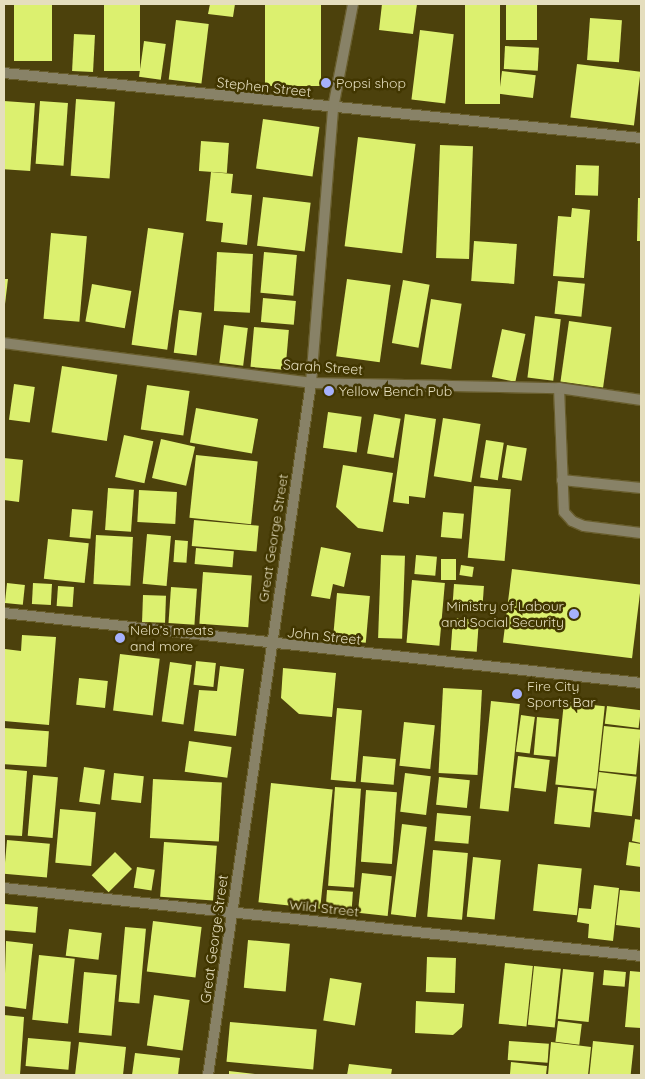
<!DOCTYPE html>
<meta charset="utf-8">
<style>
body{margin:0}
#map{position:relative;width:645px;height:1079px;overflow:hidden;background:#4c410c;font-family:Quicksand,sans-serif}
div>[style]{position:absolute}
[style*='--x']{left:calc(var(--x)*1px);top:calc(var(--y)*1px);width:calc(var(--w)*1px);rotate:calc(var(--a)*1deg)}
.building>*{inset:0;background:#dcf06f;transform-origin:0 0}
.roads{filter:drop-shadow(1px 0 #685d2c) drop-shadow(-1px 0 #685d2c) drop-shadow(0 1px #685d2c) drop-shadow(0 -1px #685d2c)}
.lane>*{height:10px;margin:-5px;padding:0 5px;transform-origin:5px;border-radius:5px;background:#888267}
.street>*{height:10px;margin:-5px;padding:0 5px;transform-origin:5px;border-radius:5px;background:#888267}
.dots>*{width:14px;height:14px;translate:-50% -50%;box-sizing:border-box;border:2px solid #413600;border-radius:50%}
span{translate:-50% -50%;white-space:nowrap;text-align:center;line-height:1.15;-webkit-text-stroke:5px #413600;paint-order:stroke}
.poi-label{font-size:14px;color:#e5debe}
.left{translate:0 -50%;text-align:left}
.right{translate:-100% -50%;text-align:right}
.street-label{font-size:14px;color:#e5debe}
.frame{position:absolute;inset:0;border:5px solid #e5debe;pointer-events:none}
</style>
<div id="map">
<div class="building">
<div style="left:14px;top:4px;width:38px;height:57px"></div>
<div style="left:104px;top:4px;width:36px;height:67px"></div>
<div style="clip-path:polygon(210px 4px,235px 4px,233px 17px,208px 14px)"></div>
<div style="left:265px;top:4px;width:56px;height:82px"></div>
<div style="clip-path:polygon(382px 4px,417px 4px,413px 34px,379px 30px)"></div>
<div style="left:465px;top:4px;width:35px;height:100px"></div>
<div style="left:506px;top:4px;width:31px;height:36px"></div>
<div style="left:590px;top:18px;width:32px;height:42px;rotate:4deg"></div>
<div style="left:176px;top:20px;width:33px;height:60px;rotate:7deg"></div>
<div style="left:420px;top:30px;width:34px;height:70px;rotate:7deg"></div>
<div style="left:74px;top:34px;width:21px;height:37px;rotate:3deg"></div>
<div style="left:144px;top:41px;width:22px;height:36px;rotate:8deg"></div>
<div style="left:505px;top:46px;width:34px;height:23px;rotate:3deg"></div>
<div style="left:577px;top:64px;width:64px;height:54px;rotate:7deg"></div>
<div style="left:502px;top:71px;width:34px;height:23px;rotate:7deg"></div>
<div style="left:76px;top:99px;width:39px;height:77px;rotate:4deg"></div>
<div style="left:4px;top:101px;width:31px;height:68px;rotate:4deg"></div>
<div style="left:40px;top:101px;width:28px;height:63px;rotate:4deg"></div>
<div style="left:263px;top:119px;width:57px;height:50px;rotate:8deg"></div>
<div style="left:358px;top:137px;width:58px;height:110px;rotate:7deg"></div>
<div style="left:201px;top:141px;width:28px;height:30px;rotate:4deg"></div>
<div style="left:440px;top:145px;width:33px;height:113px;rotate:2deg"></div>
<div style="left:576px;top:165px;width:23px;height:30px;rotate:2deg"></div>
<div style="clip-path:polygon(211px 172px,233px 174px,231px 193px,252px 195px,247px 245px,221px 242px,223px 223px,206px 221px)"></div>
<div style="left:263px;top:197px;width:48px;height:49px;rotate:7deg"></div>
<div style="clip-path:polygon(638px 198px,641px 198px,641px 241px,637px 241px)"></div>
<div style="clip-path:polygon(572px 208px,590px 210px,584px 278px,553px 276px,558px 216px,571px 217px)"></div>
<div style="left:148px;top:228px;width:36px;height:118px;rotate:8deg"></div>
<div style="left:51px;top:233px;width:36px;height:86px;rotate:5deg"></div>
<div style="left:474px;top:241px;width:43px;height:40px;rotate:4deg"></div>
<div style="left:217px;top:252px;width:36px;height:59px;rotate:3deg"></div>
<div style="left:264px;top:252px;width:33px;height:41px;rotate:5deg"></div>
<div style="clip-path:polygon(4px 279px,8px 279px,5px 304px,4px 304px)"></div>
<div style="left:347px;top:279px;width:44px;height:78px;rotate:8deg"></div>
<div style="left:403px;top:280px;width:27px;height:64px;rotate:10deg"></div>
<div style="left:558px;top:281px;width:27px;height:33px;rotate:6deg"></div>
<div style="left:92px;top:284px;width:40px;height:38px;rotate:10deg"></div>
<div style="left:263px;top:298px;width:33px;height:24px;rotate:5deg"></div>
<div style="left:431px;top:299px;width:31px;height:66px;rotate:9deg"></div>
<div style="left:179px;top:310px;width:23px;height:43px;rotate:7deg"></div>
<div style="left:535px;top:316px;width:26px;height:62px;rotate:7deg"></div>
<div style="left:569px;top:321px;width:43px;height:61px;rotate:8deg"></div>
<div style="left:224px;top:325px;width:24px;height:38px;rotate:7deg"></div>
<div style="left:254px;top:327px;width:35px;height:40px;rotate:5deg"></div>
<div style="left:502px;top:329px;width:24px;height:49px;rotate:12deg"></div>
<div style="left:62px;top:366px;width:56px;height:67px;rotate:9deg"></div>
<div style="left:14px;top:384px;width:21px;height:36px;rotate:8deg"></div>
<div style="left:147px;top:385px;width:43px;height:45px;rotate:8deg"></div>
<div style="left:196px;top:408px;width:63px;height:35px;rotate:10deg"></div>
<div style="left:328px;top:412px;width:34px;height:36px;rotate:8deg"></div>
<div style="left:374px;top:414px;width:27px;height:40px;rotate:10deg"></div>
<div style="clip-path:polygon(405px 414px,436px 419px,425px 498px,409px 496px,409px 504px,393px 502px)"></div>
<div style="left:443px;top:418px;width:38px;height:59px;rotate:9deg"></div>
<div style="left:124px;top:435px;width:30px;height:43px;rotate:12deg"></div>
<div style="left:161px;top:439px;width:35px;height:40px;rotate:13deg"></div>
<div style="left:486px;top:440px;width:18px;height:38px;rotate:9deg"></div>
<div style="left:507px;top:445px;width:20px;height:33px;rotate:9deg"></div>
<div style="left:196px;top:455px;width:62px;height:63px;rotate:6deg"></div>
<div style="clip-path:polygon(4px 458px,23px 460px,19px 502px,4px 500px)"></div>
<div style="clip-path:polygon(343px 465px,393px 473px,383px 532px,358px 528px,336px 507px)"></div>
<div style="left:474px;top:486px;width:37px;height:72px;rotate:5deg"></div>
<div style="left:108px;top:488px;width:26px;height:42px;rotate:4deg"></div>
<div style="left:139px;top:490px;width:38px;height:32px;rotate:3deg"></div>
<div style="left:72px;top:509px;width:21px;height:28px;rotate:5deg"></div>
<div style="left:443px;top:512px;width:21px;height:25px;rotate:5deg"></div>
<div style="left:194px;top:520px;width:65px;height:26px;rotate:5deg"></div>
<div style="left:147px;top:534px;width:24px;height:50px;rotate:5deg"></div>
<div style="left:96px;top:535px;width:37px;height:49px;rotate:3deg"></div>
<div style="left:48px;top:539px;width:41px;height:40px;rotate:6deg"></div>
<div style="left:175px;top:540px;width:13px;height:22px;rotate:4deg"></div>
<div style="clip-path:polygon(321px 547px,351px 553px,344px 587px,333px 584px,330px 599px,311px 596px)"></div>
<div style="left:196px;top:548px;width:38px;height:16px;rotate:5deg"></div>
<div style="left:381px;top:555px;width:24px;height:83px;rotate:2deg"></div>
<div style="left:416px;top:555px;width:21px;height:19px;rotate:5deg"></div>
<div style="left:456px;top:559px;width:21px;height:15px;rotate:90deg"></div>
<div style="left:461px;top:565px;width:13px;height:10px;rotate:9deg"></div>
<div style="left:512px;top:569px;width:130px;height:74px;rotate:7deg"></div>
<div style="left:203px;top:572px;width:49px;height:52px;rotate:4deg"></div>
<div style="left:412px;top:580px;width:33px;height:63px;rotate:5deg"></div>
<div style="left:7px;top:583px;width:18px;height:20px;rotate:6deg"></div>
<div style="left:33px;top:583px;width:19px;height:21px;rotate:3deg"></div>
<div style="left:454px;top:584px;width:30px;height:26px;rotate:4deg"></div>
<div style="left:58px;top:586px;width:16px;height:20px;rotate:4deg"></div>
<div style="left:171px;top:587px;width:26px;height:36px;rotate:4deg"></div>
<div style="left:337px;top:593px;width:33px;height:47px;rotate:5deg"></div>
<div style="left:143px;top:595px;width:23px;height:27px;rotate:2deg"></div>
<div style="left:453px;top:618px;width:26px;height:32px;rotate:4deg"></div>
<div style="clip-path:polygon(22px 635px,56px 637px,49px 725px,4px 721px,5px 649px,21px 651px)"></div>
<div style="left:120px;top:654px;width:40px;height:57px;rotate:7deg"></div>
<div style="left:196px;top:661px;width:20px;height:24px;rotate:6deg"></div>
<div style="left:170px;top:662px;width:22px;height:60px;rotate:8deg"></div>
<div style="clip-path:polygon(220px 666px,244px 669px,236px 736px,194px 731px,199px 690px,217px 691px)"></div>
<div style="clip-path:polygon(283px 668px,336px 673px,332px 717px,299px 714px,281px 698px)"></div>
<div style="left:79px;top:678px;width:29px;height:27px;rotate:6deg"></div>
<div style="left:443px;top:688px;width:39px;height:85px;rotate:3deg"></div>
<div style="left:491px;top:701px;width:29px;height:108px;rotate:6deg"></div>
<div style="left:564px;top:702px;width:41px;height:83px;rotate:6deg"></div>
<div style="left:607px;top:706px;width:34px;height:18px;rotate:7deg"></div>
<div style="left:337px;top:708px;width:25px;height:72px;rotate:5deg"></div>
<div style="left:521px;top:715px;width:14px;height:37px;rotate:8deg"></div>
<div style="left:537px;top:717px;width:22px;height:38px;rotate:5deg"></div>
<div style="left:404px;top:722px;width:31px;height:44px;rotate:6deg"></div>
<div style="left:604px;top:726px;width:37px;height:45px;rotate:6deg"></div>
<div style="left:4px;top:728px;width:45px;height:36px;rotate:4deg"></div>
<div style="left:189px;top:741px;width:43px;height:31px;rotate:8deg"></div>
<div style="left:363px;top:756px;width:33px;height:26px;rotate:5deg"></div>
<div style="left:518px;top:756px;width:32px;height:32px;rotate:7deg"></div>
<div style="left:84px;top:767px;width:21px;height:35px;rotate:8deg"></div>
<div style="clip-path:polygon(4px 769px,27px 771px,22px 836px,4px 835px)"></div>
<div style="left:599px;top:772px;width:38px;height:40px;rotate:7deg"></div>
<div style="left:114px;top:773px;width:30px;height:27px;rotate:6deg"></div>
<div style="left:405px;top:773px;width:26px;height:39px;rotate:7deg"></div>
<div style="left:33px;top:775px;width:25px;height:61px;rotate:5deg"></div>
<div style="left:439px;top:777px;width:31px;height:28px;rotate:6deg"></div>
<div style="left:153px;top:779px;width:69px;height:59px;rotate:3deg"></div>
<div style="left:271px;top:783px;width:62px;height:120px;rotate:6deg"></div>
<div style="left:335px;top:787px;width:26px;height:99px;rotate:4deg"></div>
<div style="left:558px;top:787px;width:36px;height:37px;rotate:6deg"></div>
<div style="left:366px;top:790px;width:31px;height:72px;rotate:4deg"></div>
<div style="left:60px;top:809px;width:36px;height:54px;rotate:5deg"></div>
<div style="left:437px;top:813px;width:34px;height:28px;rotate:5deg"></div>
<div style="clip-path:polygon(635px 819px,641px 820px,641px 843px,632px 841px)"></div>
<div style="left:402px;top:824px;width:25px;height:91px;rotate:7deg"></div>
<div style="left:7px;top:840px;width:43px;height:34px;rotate:5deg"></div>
<div style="left:164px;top:842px;width:53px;height:55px;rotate:4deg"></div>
<div style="clip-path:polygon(629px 842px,641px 844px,641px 867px,626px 865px)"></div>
<div style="left:433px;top:850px;width:35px;height:67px;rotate:5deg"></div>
<div style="left:115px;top:852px;width:24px;height:33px;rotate:45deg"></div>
<div style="left:473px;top:857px;width:28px;height:60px;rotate:6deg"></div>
<div style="left:538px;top:864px;width:44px;height:47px;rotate:6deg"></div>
<div style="left:137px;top:867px;width:18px;height:21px;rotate:9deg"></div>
<div style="left:362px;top:873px;width:30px;height:40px;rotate:6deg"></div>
<div style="clip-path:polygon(594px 885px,619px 888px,613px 941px,588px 938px,589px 924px,577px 922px,579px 908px,591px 909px)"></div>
<div style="left:327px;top:890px;width:26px;height:21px;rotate:4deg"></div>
<div style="clip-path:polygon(620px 890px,641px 892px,641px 928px,616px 925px)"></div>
<div style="left:5px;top:904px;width:33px;height:26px;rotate:5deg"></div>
<div style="left:153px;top:921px;width:49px;height:51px;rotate:7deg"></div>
<div style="left:125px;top:927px;width:21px;height:75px;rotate:5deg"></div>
<div style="left:69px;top:929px;width:33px;height:27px;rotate:7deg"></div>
<div style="left:248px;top:940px;width:42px;height:48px;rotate:5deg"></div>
<div style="clip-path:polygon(6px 941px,33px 944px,26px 1009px,4px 1006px)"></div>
<div style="left:39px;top:955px;width:36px;height:65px;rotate:6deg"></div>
<div style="left:427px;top:957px;width:29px;height:35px;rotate:2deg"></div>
<div style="left:505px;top:963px;width:28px;height:61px;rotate:6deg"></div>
<div style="left:534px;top:966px;width:27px;height:59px;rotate:6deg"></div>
<div style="left:563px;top:969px;width:31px;height:50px;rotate:6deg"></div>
<div style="left:604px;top:970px;width:22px;height:15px;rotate:5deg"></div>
<div style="clip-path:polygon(630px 971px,641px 972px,641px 1028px,625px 1027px)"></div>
<div style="left:84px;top:972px;width:33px;height:61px;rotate:5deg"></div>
<div style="left:330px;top:978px;width:32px;height:43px;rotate:9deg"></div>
<div style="left:154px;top:995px;width:36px;height:51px;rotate:8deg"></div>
<div style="clip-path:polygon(416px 1001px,464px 1004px,462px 1027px,453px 1035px,415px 1033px)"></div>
<div style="clip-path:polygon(4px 1015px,24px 1017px,20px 1075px,4px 1075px)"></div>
<div style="left:558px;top:1021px;width:24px;height:21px;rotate:7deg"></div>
<div style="left:230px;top:1022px;width:87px;height:40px;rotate:5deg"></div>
<div style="left:28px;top:1038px;width:43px;height:28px;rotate:5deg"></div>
<div style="left:509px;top:1041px;width:40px;height:19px;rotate:4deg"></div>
<div style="left:593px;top:1041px;width:41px;height:34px;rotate:6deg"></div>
<div style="clip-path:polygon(79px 1042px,126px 1047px,123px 1075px,75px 1075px)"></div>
<div style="clip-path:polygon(551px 1042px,591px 1047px,588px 1075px,548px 1075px)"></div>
<div style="clip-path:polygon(135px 1053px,180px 1058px,178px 1075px,132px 1075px)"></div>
<div style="clip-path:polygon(511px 1062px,547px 1066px,546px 1075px,510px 1074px)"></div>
<div style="clip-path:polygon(349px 1064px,392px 1069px,391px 1075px,347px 1075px)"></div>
<div style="clip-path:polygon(229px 1071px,255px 1074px,255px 1075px,229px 1075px)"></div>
</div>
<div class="roads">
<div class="lane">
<div style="--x:559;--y:388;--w:124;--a:87.7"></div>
<div style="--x:564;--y:512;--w:12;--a:48"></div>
<div style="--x:572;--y:521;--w:13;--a:23"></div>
<div style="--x:584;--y:526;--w:57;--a:7"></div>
<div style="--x:562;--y:480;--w:79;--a:5.8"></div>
</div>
<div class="street">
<div style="--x:4;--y:73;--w:640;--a:5.83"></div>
<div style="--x:4;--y:343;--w:310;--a:7.4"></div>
<div style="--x:311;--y:383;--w:248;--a:1.2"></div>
<div style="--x:559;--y:388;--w:83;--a:8.3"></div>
<div style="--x:4;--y:613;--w:641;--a:6.27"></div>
<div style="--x:4;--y:888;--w:641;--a:6.09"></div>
<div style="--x:208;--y:1075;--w:700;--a:-81.53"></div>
<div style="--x:311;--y:383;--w:276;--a:-85.4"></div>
<div style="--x:333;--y:108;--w:106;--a:-79.1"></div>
</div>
</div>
<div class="dots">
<div style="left:326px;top:83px;background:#a6b1fc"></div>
<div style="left:329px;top:391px;background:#a6b1fc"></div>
<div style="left:574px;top:614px;background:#a6b1fc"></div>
<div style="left:120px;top:638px;background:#a6b1fc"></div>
<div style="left:517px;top:694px;background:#a6b1fc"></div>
</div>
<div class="poi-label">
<span class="left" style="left:336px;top:83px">Popsi shop</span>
<span class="left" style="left:339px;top:391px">Yellow Bench Pub</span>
<span class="right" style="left:564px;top:614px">Ministry of Labour<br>and Social Security</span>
<span class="left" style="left:130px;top:638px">Nelo’s meats<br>and more</span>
<span class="left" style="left:527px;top:694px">Fire City<br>Sports Bar</span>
</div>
<div class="street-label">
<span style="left:264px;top:87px;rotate:6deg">Stephen Street</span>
<span style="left:323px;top:367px;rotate:4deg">Sarah Street</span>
<span style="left:273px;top:538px;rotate:-81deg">Great George Street</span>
<span style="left:324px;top:636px;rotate:6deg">John Street</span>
<span style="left:324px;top:908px;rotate:6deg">Wild Street</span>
<span style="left:214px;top:939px;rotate:-82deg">Great George Street</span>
</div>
<div class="frame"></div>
</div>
